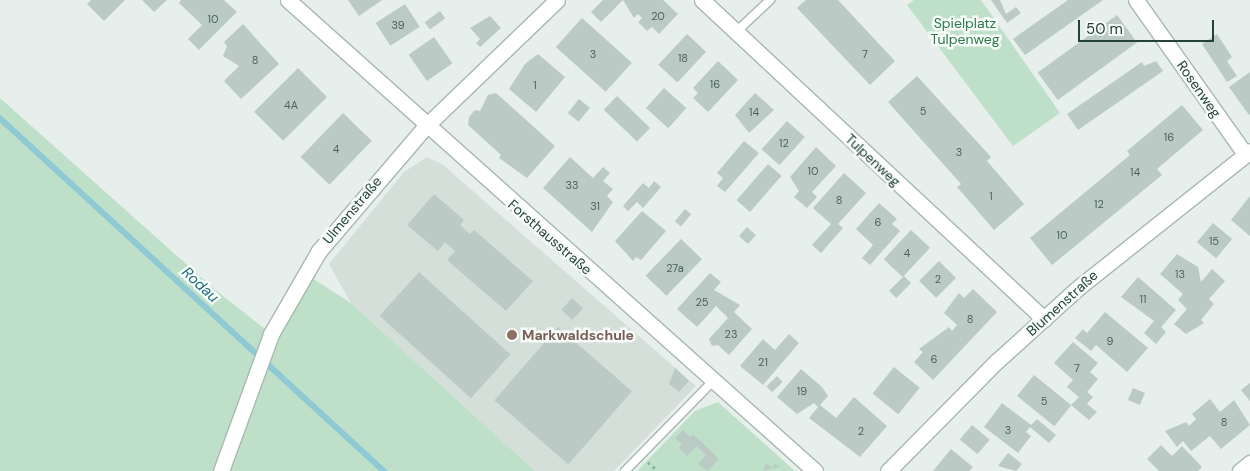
<!DOCTYPE html>
<meta charset="utf-8">
<style>
body{margin:0}
#map{position:relative;width:1250px;height:471px;overflow:hidden;background:#e6efeb;font-family:"DM Sans",sans-serif}
div>[style]{position:absolute}
[style*='--x']{left:calc(var(--x)*1px);top:calc(var(--y)*1px);width:calc(var(--w)*1px);rotate:calc(var(--a)*1deg)}
.built>*{inset:0;background:#d4dfda}
.green>*{inset:0;background:#bfe0c8}
.stream>*{height:5.5px;margin:-2.75px;padding:0 2.75px;transform-origin:2.75px;border-radius:2.75px;background:#8ec9d4}
.building>*{inset:0;background:#bbcac4;transform-origin:0 0}
.path>*{height:3px;margin-top:-1.5px;transform-origin:0;background:repeating-linear-gradient(90deg,#86b3a5 0 2.5px,transparent 0 6.5px)}
.roads{filter:drop-shadow(1px 0 #a8b8b2) drop-shadow(-1px 0 #a8b8b2) drop-shadow(0 1px #a8b8b2) drop-shadow(0 -1px #a8b8b2)}
.service>*{height:8px;margin:-4px;padding:0 4px;transform-origin:4px;border-radius:4px;background:#fff}
.minor>*{height:15px;margin:-7.5px;padding:0 7.5px;transform-origin:7.5px;border-radius:7.5px;background:#fff}
.dots>*{width:14px;height:14px;translate:-50% -50%;box-sizing:border-box;border:2px solid #f7fbf9;border-radius:50%}
span{translate:-50% -50%;white-space:nowrap;text-align:center;line-height:1.15;-webkit-text-stroke:5px #f7fbf9;paint-order:stroke}
.number-label{font-size:11px;color:#4a645c}
.number-label span{-webkit-text-stroke-width:0}
.park-label{font-size:14px;color:#2d7a4b}
.street-label{font-size:14px;color:#24423a}
.education-label{font-size:14px;color:#785e54;font-weight:700}
.left{translate:0 -50%;text-align:left}
.water-label{font-size:15px;color:#1c6f80;font-style:italic}
.scale{position:absolute;left:1078px;top:20px;width:136px;height:22px;box-sizing:border-box;border:2px solid #24423a;border-top:0;padding-left:6px;font-size:15px;line-height:18px;white-space:nowrap;color:#24423a;-webkit-text-stroke:4px #f7fbf9;paint-order:stroke}
</style>
<div id="map">
<div class="built">
<div style="clip-path:polygon(427px 157px,442px 164px,696px 386px,614px 471px,535px 471px,351px 303px,329px 264px,404px 172px)"></div>
</div>
<div class="green">
<div style="clip-path:polygon(914px 0,981px 0,1060px 113px,1013px 146px,907px 5px)"></div>
<div style="clip-path:polygon(0 98px,213px 288px,270px 333px,304px 273px,351px 303px,535px 471px,0 471px)"></div>
<div style="clip-path:polygon(718px 402px,795px 471px,637px 471px,695px 411px)"></div>
</div>
<div class="stream">
<div style="--x:0;--y:118;--w:522;--a:42.59"></div>
</div>
<div class="building">
<div style="clip-path:polygon(91px 0,125px 0,104px 21px,87px 4px)"></div>
<div style="clip-path:polygon(142px 0,167px 0,154px 12px)"></div>
<div style="clip-path:polygon(181px 0,224px 0,237px 12px,199px 50px,188px 39px,202px 25px,179px 3px)"></div>
<div style="clip-path:polygon(348px 0,382px 0,359px 16px)"></div>
<div style="clip-path:polygon(603px 0,663px 0,678px 14px,659px 34px,652px 27px,647px 31px,638px 22px,642px 18px,638px 14px,634px 18px,623px 0,601px 22px,591px 12px)"></div>
<div style="clip-path:polygon(806px 0,838px 0,895px 61px,870px 85px,797px 8px)"></div>
<div style="clip-path:polygon(991px 0,1000px 0,1006px 14px,1016px 7px,1021px 13px,1007px 23px)"></div>
<div style="clip-path:polygon(1068px 0,1103px 0,1025px 55px,1013px 39px)"></div>
<div style="left:405px;top:4px;width:27px;height:35px;rotate:57deg"></div>
<div style="left:440px;top:11px;width:9px;height:19px;rotate:54deg"></div>
<div style="left:1117px;top:15px;width:34px;height:98px;rotate:54deg"></div>
<div style="clip-path:polygon(490px 16px,501px 28px,480px 47px,476px 43px,480px 39px,470px 28px)"></div>
<div style="left:582px;top:18px;width:67px;height:39px;rotate:42deg"></div>
<div style="clip-path:polygon(243px 24px,279px 64px,241px 99px,224px 81px,239px 66px,223px 56px,227px 46px,224px 42px)"></div>
<div style="left:687px;top:34px;width:26px;height:42px;rotate:43deg"></div>
<div style="clip-path:polygon(1217px 34px,1232px 57px,1227px 61px,1237px 76px,1227px 82px,1202px 44px)"></div>
<div style="left:434px;top:37px;width:32px;height:31px;rotate:55deg"></div>
<div style="clip-path:polygon(538px 54px,565px 77px,536px 112px,509px 89px,525px 64px)"></div>
<div style="clip-path:polygon(718px 61px,738px 80px,708px 112px,693px 98px,698px 93px,693px 88px)"></div>
<div style="clip-path:polygon(1156px 61px,1163px 71px,1078px 130px,1067px 114px,1142px 62px,1144px 66px)"></div>
<div style="left:298px;top:68px;width:41px;height:62px;rotate:45deg"></div>
<div style="clip-path:polygon(1250px 72px,1250px 114px,1249px 115px,1229px 87px)"></div>
<div style="clip-path:polygon(917px 76px,991px 157px,987px 161px,1024px 204px,994px 230px,957px 187px,961px 184px,888px 102px)"></div>
<div style="left:664px;top:88px;width:30px;height:27px;rotate:42deg"></div>
<div style="clip-path:polygon(496px 93px,555px 146px,527px 178px,499px 158px,501px 155px,468px 125px,469px 117px,475px 110px,480px 111px,488px 95px)"></div>
<div style="clip-path:polygon(755px 93px,774px 110px,749px 133px,735px 115px)"></div>
<div style="left:617px;top:96px;width:46px;height:19px;rotate:44deg"></div>
<div style="left:579px;top:99px;width:14px;height:18px;rotate:39deg"></div>
<div style="clip-path:polygon(1182px 105px,1203px 130px,1157px 169px,1162px 175px,1052px 265px,1030px 238px,1130px 155px,1127px 151px)"></div>
<div style="left:343px;top:113px;width:40px;height:61px;rotate:44deg"></div>
<div style="left:787px;top:121px;width:24px;height:38px;rotate:42deg"></div>
<div style="clip-path:polygon(744px 141px,759px 153px,725px 192px,717px 186px,723px 178px,717px 173px)"></div>
<div style="clip-path:polygon(816px 147px,836px 166px,812px 192px,817px 197px,807px 208px,794px 197px,799px 191px,790px 177px)"></div>
<div style="clip-path:polygon(570px 157px,593px 178px,603px 167px,610px 173px,603px 181px,613px 189px,607px 196px,613px 202px,592px 232px,543px 188px)"></div>
<div style="left:768px;top:164px;width:18px;height:48px;rotate:41deg"></div>
<div style="clip-path:polygon(844px 173px,866px 193px,838px 224px,843px 228px,821px 253px,812px 245px,831px 224px,813px 208px)"></div>
<div style="clip-path:polygon(654px 181px,661px 187px,643px 208px,637px 202px,628px 211px,623px 206px,643px 183px,649px 188px)"></div>
<div style="clip-path:polygon(434px 194px,464px 220px,460px 225px,470px 234px,474px 230px,533px 281px,506px 311px,447px 260px,455px 251px,445px 242px,438px 251px,407px 225px)"></div>
<div style="clip-path:polygon(1250px 196px,1250px 236px,1231px 220px)"></div>
<div style="clip-path:polygon(879px 203px,897px 219px,892px 224px,900px 231px,870px 265px,862px 258px,873px 245px,856px 229px)"></div>
<div style="left:685px;top:209px;width:8px;height:16px;rotate:40deg"></div>
<div style="clip-path:polygon(642px 211px,666px 231px,641px 260px,636px 257px,633px 261px,615px 241px)"></div>
<div style="left:1213px;top:223px;width:25px;height:25px;rotate:40deg"></div>
<div style="left:747px;top:227px;width:12px;height:12px;rotate:42deg"></div>
<div style="left:911px;top:230px;width:26px;height:40px;rotate:43deg"></div>
<div style="left:681px;top:239px;width:29px;height:51px;rotate:44deg"></div>
<div style="clip-path:polygon(1177px 254px,1198px 267px,1201px 282px,1212px 269px,1225px 281px,1209px 299px,1214px 304px,1201px 320px,1204px 323px,1186px 334px,1174px 324px,1187px 309px,1178px 300px,1183px 294px,1160px 274px)"></div>
<div style="left:939px;top:261px;width:24px;height:28px;rotate:45deg"></div>
<div style="left:419px;top:272px;width:123px;height:59px;rotate:42deg"></div>
<div style="clip-path:polygon(710px 273px,721px 282px,714px 290px,740px 305px,734px 312px,752px 329px,729px 355px,718px 345px,712px 346px,709px 339px,728px 318px,716px 306px,697px 327px,677px 309px)"></div>
<div style="left:904px;top:276px;width:10px;height:21px;rotate:45deg"></div>
<div style="clip-path:polygon(1138px 277px,1176px 310px,1161px 327px,1166px 332px,1156px 344px,1144px 333px,1154px 321px,1121px 297px)"></div>
<div style="clip-path:polygon(973px 289px,997px 312px,933px 380px,914px 362px,923px 352px,919px 349px,949px 327px,952px 331px,957px 325px,944px 313px,959px 293px,964px 298px)"></div>
<div style="left:572px;top:298px;width:15px;height:16px;rotate:42deg"></div>
<div style="clip-path:polygon(1105px 312px,1148px 348px,1127px 372px,1096px 345px,1091px 351px,1075px 338px,1083px 329px,1087px 333px)"></div>
<div style="left:558px;top:327px;width:98px;height:97px;rotate:41deg"></div>
<div style="clip-path:polygon(789px 334px,799px 343px,763px 385px,740px 366px,763px 339px,775px 350px)"></div>
<div style="clip-path:polygon(1073px 342px,1098px 363px,1090px 372px,1098px 379px,1087px 392px,1093px 397px,1087px 404px,1097px 412px,1089px 420px,1071px 405px,1079px 397px,1067px 387px,1073px 380px,1054px 363px)"></div>
<div style="left:894px;top:367px;width:33px;height:34px;rotate:39deg"></div>
<div style="clip-path:polygon(675px 368px,689px 381px,679px 392px,669px 384px)"></div>
<div style="clip-path:polygon(801px 369px,822px 387px,828px 396px,820px 405px,836px 418px,854px 397px,887px 426px,860px 457px,809px 418px,818px 407px,814px 403px,797px 414px,777px 397px)"></div>
<div style="left:1034px;top:375px;width:48px;height:27px;rotate:39deg"></div>
<div style="left:777px;top:376px;width:8px;height:15px;rotate:45deg"></div>
<div style="clip-path:polygon(1250px 383px,1250px 401px,1241px 390px)"></div>
<div style="left:1133px;top:388px;width:13px;height:13px;rotate:23deg"></div>
<div style="clip-path:polygon(1210px 399px,1220px 412px,1234px 400px,1250px 425px,1221px 449px,1210px 436px,1191px 451px,1183px 441px,1177px 447px,1165px 431px,1186px 422px,1189px 426px,1196px 419px,1192px 414px)"></div>
<div style="clip-path:polygon(1002px 403px,1031px 425px,1037px 419px,1056px 435px,1049px 443px,1030px 427px,1026px 432px,1031px 436px,1018px 453px,984px 427px)"></div>
<div style="left:972px;top:425px;width:23px;height:19px;rotate:40deg"></div>
<div style="clip-path:polygon(683px 430px,690px 437px,693px 434px,719px 459px,708px 471px,698px 464px,706px 455px,697px 446px,687px 456px,679px 448px,682px 444px,675px 438px)"></div>
<div style="clip-path:polygon(1161px 445px,1172px 456px,1182px 446px,1202px 467px,1198px 471px,1159px 471px,1147px 459px)"></div>
<div style="clip-path:polygon(951px 449px,973px 467px,969px 471px,933px 471px)"></div>
<div style="clip-path:polygon(1008px 453px,1022px 464px,1016px 471px,998px 466px)"></div>
<div style="clip-path:polygon(766px 463px,772px 468px,775px 464px,779px 467px,763px 471px)"></div>
</div>
<div class="path">
<div style="--x:648;--y:462;--w:13;--a:42"></div>
</div>
<div class="roads">
<div class="service">
<div style="--x:736;--y:32;--w:47;--a:-43.3"></div>
<div style="--x:625;--y:471;--w:126;--a:-45.6"></div>
</div>
<div class="minor">
<div style="--x:288;--y:0;--w:707;--a:41.79"></div>
<div style="--x:702;--y:0;--w:468;--a:43"></div>
<div style="--x:1136;--y:0;--w:189;--a:54.7"></div>
<div style="--x:221;--y:471;--w:146;--a:-69.9"></div>
<div style="--x:271;--y:334;--w:96;--a:-60"></div>
<div style="--x:319;--y:251;--w:163;--a:-49.5"></div>
<div style="--x:425;--y:127;--w:183;--a:-43.9"></div>
<div style="--x:888;--y:471;--w:155;--a:-45.3"></div>
<div style="--x:997;--y:361;--w:110;--a:-42.1"></div>
<div style="--x:1079;--y:287;--w:218;--a:-38.5"></div>
<div style="--x:1240;--y:471;--w:13;--a:-39"></div>
</div>
</div>
<div class="dots">
<div style="left:512px;top:335px;background:#8d6e63"></div>
</div>
<div class="number-label">
<span style="left:658px;top:16px">20</span>
<span style="left:213px;top:19px">10</span>
<span style="left:398px;top:25px">39</span>
<span style="left:593px;top:54px">3</span>
<span style="left:865px;top:54px">7</span>
<span style="left:683px;top:58px">18</span>
<span style="left:255px;top:60px">8</span>
<span style="left:715px;top:84px">16</span>
<span style="left:535px;top:85px">1</span>
<span style="left:291px;top:105px">4A</span>
<span style="left:923px;top:111px">5</span>
<span style="left:754px;top:112px">14</span>
<span style="left:1169px;top:137px">16</span>
<span style="left:784px;top:143px">12</span>
<span style="left:336px;top:149px">4</span>
<span style="left:959px;top:152px">3</span>
<span style="left:813px;top:171px">10</span>
<span style="left:1135px;top:172px">14</span>
<span style="left:572px;top:185px">33</span>
<span style="left:991px;top:196px">1</span>
<span style="left:839px;top:200px">8</span>
<span style="left:1099px;top:204px">12</span>
<span style="left:595px;top:206px">31</span>
<span style="left:878px;top:222px">6</span>
<span style="left:1062px;top:235px">10</span>
<span style="left:1214px;top:241px">15</span>
<span style="left:907px;top:253px">4</span>
<span style="left:675px;top:268px">27a</span>
<span style="left:1180px;top:274px">13</span>
<span style="left:938px;top:279px">2</span>
<span style="left:1143px;top:299px">11</span>
<span style="left:702px;top:302px">25</span>
<span style="left:970px;top:319px">8</span>
<span style="left:731px;top:334px">23</span>
<span style="left:1110px;top:341px">9</span>
<span style="left:934px;top:359px">6</span>
<span style="left:763px;top:362px">21</span>
<span style="left:1077px;top:368px">7</span>
<span style="left:802px;top:391px">19</span>
<span style="left:1044px;top:401px">5</span>
<span style="left:1224px;top:422px">8</span>
<span style="left:1008px;top:430px">3</span>
<span style="left:861px;top:431px">2</span>
</div>
<div class="park-label">
<span style="left:965px;top:31px">Spielplatz<br>Tulpenweg</span>
</div>
<div class="street-label">
<span style="left:1199px;top:89px;rotate:55deg">Rosenweg</span>
<span style="left:873px;top:160px;rotate:43deg">Tulpenweg</span>
<span style="left:352px;top:210px;rotate:-50deg">Ulmenstraße</span>
<span style="left:550px;top:237px;rotate:41deg">Forsthausstraße</span>
<span style="left:1062px;top:303px;rotate:-42deg">Blumenstraße</span>
</div>
<div class="education-label">
<span class="left" style="left:522px;top:335px">Markwaldschule</span>
</div>
<div class="water-label">
<span style="left:200px;top:285px;rotate:43deg">Rodau</span>
</div>
<div class="scale">50 m</div>
</div>
